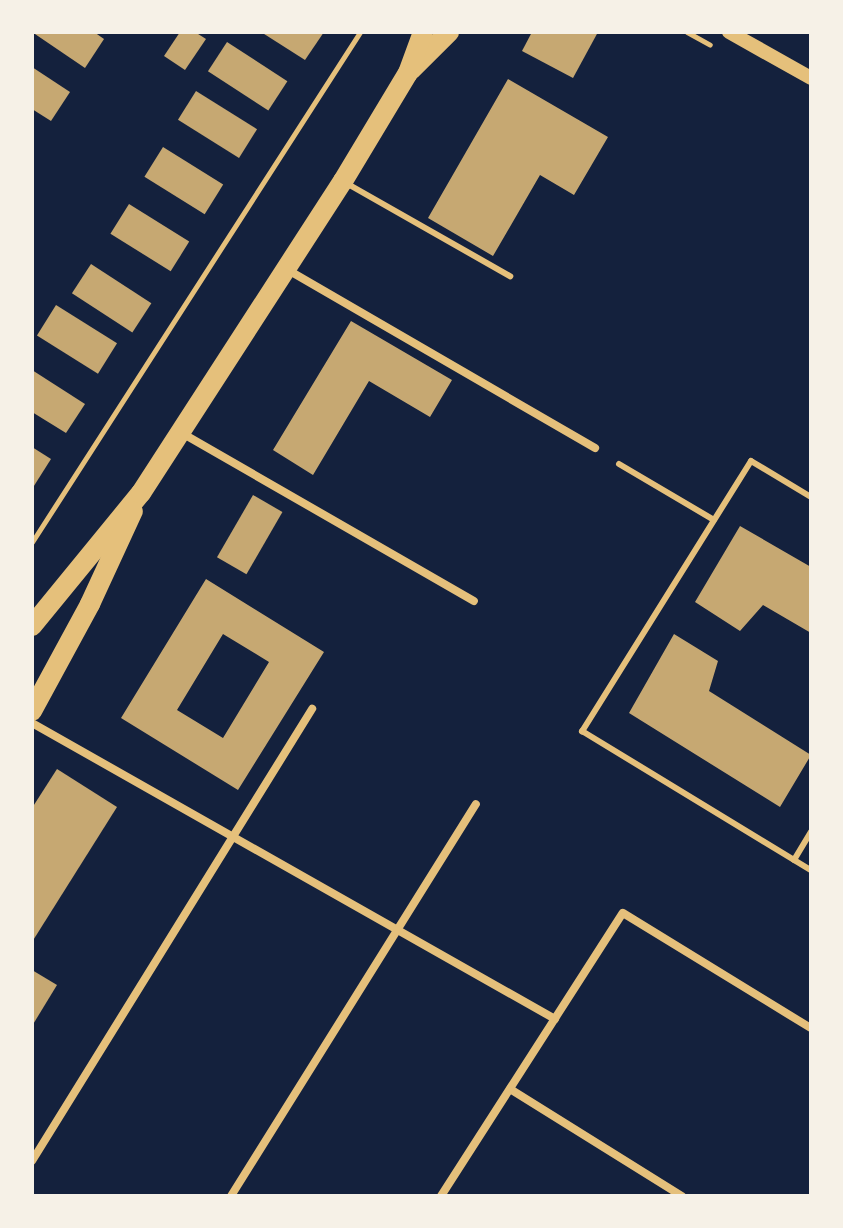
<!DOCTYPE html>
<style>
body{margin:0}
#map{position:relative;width:843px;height:1228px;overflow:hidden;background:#14213d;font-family:Lato,sans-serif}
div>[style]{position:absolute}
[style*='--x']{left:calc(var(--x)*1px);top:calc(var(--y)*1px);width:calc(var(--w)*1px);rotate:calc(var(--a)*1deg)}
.building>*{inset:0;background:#c6a872;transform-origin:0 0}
.path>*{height:5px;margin:-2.5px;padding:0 2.5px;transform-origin:2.5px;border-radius:2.5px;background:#e5c07b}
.service>*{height:6px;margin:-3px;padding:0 3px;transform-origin:3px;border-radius:3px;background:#e5c07b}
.minor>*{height:8px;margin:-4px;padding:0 4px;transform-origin:4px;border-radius:4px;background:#e5c07b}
.tertiary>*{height:14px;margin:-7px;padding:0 7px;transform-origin:7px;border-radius:7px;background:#e5c07b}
.primary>*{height:20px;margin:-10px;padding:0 10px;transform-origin:10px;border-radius:10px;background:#e5c07b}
span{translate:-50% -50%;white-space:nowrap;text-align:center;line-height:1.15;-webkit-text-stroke:8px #f6f1e7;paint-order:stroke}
.frame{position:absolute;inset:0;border:34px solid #f6f1e7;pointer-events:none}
</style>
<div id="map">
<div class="building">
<div style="clip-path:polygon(32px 32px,94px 32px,104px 39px,85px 68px)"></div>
<div style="clip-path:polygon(180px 32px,195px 32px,206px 39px,185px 70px,164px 56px)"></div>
<div style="clip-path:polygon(261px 32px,324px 32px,305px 60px)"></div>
<div style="clip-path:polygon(532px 32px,598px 32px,573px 78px,522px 51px)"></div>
<div style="left:227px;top:42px;width:72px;height:35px;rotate:33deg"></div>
<div style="clip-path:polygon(32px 67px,70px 92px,51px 121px,32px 109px)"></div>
<div style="clip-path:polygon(508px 79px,608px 137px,574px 195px,540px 175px,493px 256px,428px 218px)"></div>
<div style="left:196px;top:91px;width:72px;height:34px;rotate:32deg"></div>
<div style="left:163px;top:147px;width:71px;height:35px;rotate:32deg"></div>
<div style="left:129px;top:204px;width:71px;height:35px;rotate:32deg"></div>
<div style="left:91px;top:264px;width:72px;height:35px;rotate:33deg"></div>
<div style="left:56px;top:305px;width:72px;height:36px;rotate:32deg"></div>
<div style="clip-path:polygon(351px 321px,452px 380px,430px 417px,369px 381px,313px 475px,273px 450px)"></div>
<div style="clip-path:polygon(32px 370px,85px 404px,66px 433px,32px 412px)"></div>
<div style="clip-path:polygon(32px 447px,51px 459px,32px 489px)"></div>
<div style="left:253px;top:495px;width:34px;height:72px;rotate:30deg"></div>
<div style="clip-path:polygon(740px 526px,811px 567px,811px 633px,763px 605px,740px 631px,695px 602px)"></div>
<div style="clip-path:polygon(evenodd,206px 579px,324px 652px,238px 790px,121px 718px,206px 579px,223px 634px,269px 662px,223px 738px,177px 710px,223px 634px)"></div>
<div style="clip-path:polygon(674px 634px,718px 661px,709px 691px,811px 755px,780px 807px,629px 713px)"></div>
<div style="clip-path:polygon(57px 769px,117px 807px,32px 942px,32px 808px)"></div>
<div style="clip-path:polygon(32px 970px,57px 985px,32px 1026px)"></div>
</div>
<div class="path">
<div style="--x:687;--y:32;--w:26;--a:29"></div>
<div style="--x:32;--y:542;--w:606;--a:-57.25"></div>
</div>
<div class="service">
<div style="--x:346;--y:183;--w:189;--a:29.6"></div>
<div style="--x:619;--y:464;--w:110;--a:30.5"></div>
<div style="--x:811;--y:497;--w:70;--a:-149"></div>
<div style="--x:751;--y:461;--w:319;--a:122"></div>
<div style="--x:582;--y:731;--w:268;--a:31.3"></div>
<div style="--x:794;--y:860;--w:33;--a:-59"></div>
</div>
<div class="minor">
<div style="--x:288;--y:270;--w:355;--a:30.1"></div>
<div style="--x:180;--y:432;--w:339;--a:29.9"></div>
<div style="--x:32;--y:723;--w:601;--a:29.51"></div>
<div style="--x:510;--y:1089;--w:203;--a:31.9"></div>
<div style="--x:32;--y:1161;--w:532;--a:-58.22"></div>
<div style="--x:231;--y:1196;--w:462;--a:-58"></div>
<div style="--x:441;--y:1196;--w:336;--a:-57.3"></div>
<div style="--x:623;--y:913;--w:220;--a:31.5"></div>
</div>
<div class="tertiary">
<div style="--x:729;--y:32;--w:94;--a:29.3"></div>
</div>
<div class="primary">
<div style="--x:411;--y:70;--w:54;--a:-45"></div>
<div style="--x:32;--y:626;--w:172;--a:-50.7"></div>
<div style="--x:141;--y:493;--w:372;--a:-57.1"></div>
<div style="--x:343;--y:181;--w:126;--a:-59"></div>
<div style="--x:408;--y:73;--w:44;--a:-69.9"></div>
<div style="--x:32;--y:711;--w:122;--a:-61.5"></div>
<div style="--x:90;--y:604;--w:102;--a:-65.2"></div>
</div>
<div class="frame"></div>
</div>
